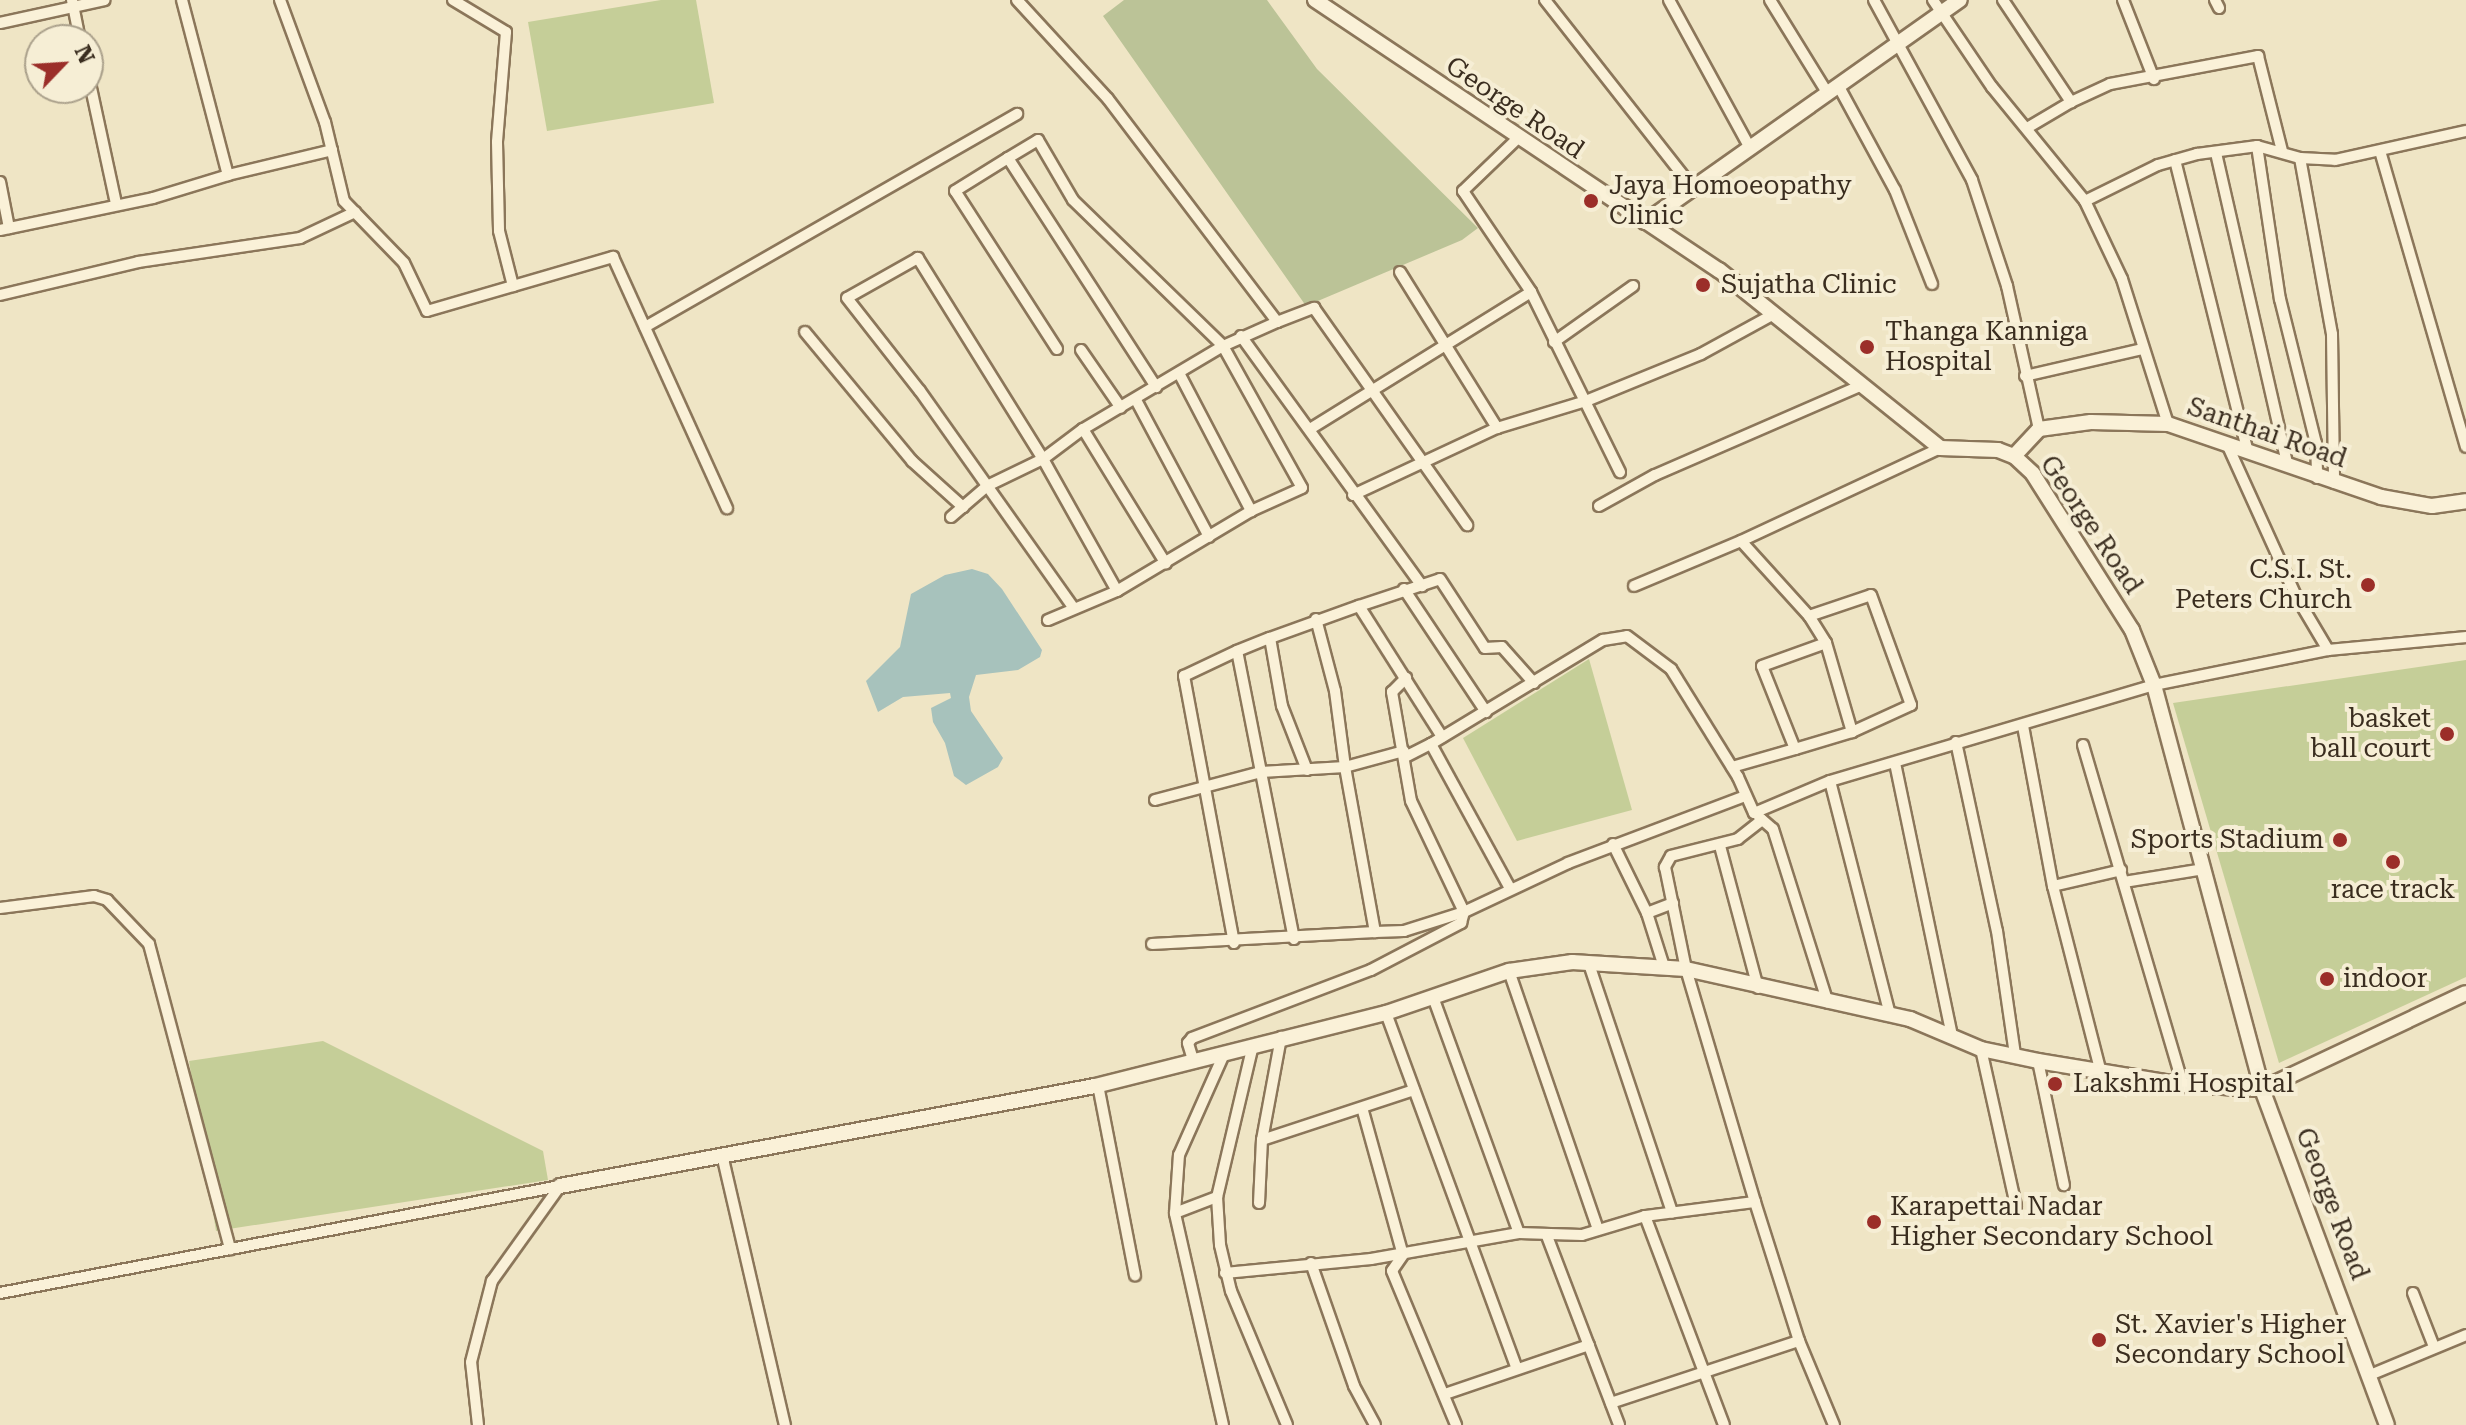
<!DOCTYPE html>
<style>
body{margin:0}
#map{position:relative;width:2466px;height:1425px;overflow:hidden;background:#efe5c5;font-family:"Roboto Serif",serif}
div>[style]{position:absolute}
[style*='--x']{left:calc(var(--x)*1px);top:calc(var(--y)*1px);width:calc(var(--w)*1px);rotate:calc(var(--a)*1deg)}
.green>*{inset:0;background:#c5ce98}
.cemetery>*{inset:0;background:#bbc397}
.water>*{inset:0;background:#a7c2bc}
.roads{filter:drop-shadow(2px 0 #8b765a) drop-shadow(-2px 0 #8b765a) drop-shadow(0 2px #8b765a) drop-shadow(0 -2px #8b765a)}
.street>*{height:10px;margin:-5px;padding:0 5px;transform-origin:5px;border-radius:5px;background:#faf1d8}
.secondary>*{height:14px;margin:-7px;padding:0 7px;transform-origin:7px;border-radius:7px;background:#faf1d8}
.dots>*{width:22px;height:22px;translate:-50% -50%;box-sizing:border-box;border:4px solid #f6eed5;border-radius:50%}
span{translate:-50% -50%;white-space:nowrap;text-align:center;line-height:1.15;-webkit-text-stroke:8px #f6eed5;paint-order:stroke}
.street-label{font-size:26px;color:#3a2d1f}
.poi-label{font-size:26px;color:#3a2d1f}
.left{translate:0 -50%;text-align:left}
.right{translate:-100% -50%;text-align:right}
.north{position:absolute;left:24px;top:24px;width:80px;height:80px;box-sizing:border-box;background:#f6eed5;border:2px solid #aba18c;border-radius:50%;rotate:65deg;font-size:22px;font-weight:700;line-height:32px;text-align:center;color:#3a2d1f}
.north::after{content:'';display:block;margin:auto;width:28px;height:36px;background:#9b2e29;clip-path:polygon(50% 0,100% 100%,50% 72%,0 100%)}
</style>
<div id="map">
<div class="green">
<div style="clip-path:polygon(661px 0,696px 0,714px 103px,547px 131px,528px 22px)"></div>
<div style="clip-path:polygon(1589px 659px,1632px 810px,1517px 841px,1463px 738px)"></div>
<div style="clip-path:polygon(2466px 660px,2466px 977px,2279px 1063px,2173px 703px)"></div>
<div style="clip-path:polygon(323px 1041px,543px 1151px,548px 1180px,216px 1231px,189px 1061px)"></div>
</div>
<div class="cemetery">
<div style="clip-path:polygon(1124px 0,1267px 0,1317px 69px,1478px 228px,1462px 240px,1306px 306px,1103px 16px)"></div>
</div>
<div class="water">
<div style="clip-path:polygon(972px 569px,988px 574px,1002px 589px,1042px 650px,1040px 657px,1018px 670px,976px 675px,969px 697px,971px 711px,1003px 758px,998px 767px,966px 785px,954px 776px,945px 743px,933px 722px,931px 708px,951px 698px,950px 693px,903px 697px,878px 712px,866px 681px,900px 647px,911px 594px,945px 575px)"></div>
</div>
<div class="roads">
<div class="street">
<div style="--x:72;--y:0;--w:41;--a:78.7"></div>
<div style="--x:182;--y:0;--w:181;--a:75.3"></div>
<div style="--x:228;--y:175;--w:107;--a:-13.5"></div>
<div style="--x:280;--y:0;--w:130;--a:69.8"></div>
<div style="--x:325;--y:122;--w:81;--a:76.5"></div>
<div style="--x:344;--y:201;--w:86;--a:45.9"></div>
<div style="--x:404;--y:263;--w:53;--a:64.4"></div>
<div style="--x:427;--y:311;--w:194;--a:-16.2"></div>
<div style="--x:613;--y:257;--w:276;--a:65.6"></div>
<div style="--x:453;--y:0;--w:62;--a:31.1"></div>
<div style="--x:506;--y:32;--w:110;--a:94.7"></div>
<div style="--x:497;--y:142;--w:89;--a:88.7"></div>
<div style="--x:499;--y:231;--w:57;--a:75.7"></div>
<div style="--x:1017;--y:0;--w:134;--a:47.4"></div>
<div style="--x:1108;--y:99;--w:280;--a:52.8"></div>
<div style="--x:1277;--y:322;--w:59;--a:156"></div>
<div style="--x:1223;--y:346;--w:163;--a:149.3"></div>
<div style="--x:1083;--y:429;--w:50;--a:143.1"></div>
<div style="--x:1043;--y:459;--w:237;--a:-121.9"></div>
<div style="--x:918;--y:258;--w:81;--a:150.6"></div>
<div style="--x:847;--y:298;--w:118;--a:51.9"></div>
<div style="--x:920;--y:391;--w:265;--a:54.7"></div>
<div style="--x:1545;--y:0;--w:238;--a:51.8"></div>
<div style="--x:1669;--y:0;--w:169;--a:61.3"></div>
<div style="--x:1770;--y:0;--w:110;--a:58.3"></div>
<div style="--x:1874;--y:0;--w:205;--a:61.4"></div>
<div style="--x:1972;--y:180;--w:112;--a:71.7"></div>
<div style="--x:2007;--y:286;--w:147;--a:77.4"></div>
<div style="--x:1933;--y:0;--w:105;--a:55.9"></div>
<div style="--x:1992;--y:87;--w:147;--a:50.8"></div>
<div style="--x:2085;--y:201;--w:86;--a:64.6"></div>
<div style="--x:2122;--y:279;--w:152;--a:72.4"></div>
<div style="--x:2003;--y:0;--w:123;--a:56.3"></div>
<div style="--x:2071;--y:102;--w:51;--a:149.4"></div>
<div style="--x:2123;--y:0;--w:85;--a:68.6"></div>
<div style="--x:2215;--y:0;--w:9;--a:63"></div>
<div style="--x:0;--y:23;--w:107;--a:-12.4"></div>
<div style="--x:88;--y:74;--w:132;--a:77.8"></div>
<div style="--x:1839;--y:87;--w:117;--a:61.5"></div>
<div style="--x:1895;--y:190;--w:101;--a:68.5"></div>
<div style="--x:2071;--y:102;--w:43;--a:-24.8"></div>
<div style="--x:2110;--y:84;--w:151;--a:-10.7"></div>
<div style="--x:2258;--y:56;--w:98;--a:75.8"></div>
<div style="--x:1517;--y:139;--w:75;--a:136.1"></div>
<div style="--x:1463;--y:191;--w:122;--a:56"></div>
<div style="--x:1531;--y:292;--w:201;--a:63.7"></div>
<div style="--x:2257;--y:146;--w:155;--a:81.5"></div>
<div style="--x:2280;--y:299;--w:148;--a:76"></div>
<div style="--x:2316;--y:443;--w:35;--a:88"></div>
<div style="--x:2380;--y:151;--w:308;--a:73.8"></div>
<div style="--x:2216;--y:153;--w:319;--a:77.1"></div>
<div style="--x:1008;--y:158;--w:35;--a:-31"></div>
<div style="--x:1038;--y:140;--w:69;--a:59.7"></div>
<div style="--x:1073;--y:200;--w:209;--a:44.2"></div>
<div style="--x:1223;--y:346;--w:162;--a:60.9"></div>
<div style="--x:1302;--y:488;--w:56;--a:155.7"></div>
<div style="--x:1251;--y:511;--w:156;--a:149.2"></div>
<div style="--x:1117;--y:591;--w:75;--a:157.2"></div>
<div style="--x:2300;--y:158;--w:179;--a:79.7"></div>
<div style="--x:2332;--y:334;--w:149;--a:89.2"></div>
<div style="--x:2175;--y:160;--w:301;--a:76"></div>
<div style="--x:0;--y:182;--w:47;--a:78.9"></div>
<div style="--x:2085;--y:201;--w:81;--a:-26.3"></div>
<div style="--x:2158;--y:165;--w:41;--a:-15.8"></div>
<div style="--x:2197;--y:154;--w:61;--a:-7.6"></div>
<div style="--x:2257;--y:146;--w:45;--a:15.6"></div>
<div style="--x:2300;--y:158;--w:35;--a:3"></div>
<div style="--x:2335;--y:160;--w:134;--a:-12.5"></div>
<div style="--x:0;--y:230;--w:156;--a:-11.8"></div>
<div style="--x:153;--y:198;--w:78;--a:-17"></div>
<div style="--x:1400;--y:272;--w:184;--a:58.1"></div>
<div style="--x:0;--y:295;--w:142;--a:-13.4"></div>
<div style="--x:138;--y:262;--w:164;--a:-8.4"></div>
<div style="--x:300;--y:238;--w:61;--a:-25.3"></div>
<div style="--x:1277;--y:322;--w:40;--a:-21"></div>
<div style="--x:1314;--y:308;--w:266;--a:54.8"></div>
<div style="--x:645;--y:327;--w:429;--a:-29.8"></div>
<div style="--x:805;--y:332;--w:168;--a:50.3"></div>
<div style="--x:912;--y:461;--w:69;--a:42"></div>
<div style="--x:1241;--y:336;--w:309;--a:54.1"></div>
<div style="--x:1554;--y:342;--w:97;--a:-35.3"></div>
<div style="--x:1057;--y:349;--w:188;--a:-122.8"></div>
<div style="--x:955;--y:191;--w:62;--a:-31.9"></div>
<div style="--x:1008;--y:158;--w:273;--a:57.1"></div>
<div style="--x:1081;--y:350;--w:70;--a:55.4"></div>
<div style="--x:1179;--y:373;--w:156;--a:62.4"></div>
<div style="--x:2025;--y:376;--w:121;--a:-12.9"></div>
<div style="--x:1136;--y:400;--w:155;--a:61.9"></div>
<div style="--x:1083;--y:429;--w:158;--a:58.4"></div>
<div style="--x:1310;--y:429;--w:260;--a:-31.8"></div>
<div style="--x:2227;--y:444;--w:167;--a:65.6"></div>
<div style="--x:2296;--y:596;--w:63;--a:59.3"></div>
<div style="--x:1353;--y:495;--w:159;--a:-25"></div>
<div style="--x:1497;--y:428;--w:93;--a:-16.9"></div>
<div style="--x:1586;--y:401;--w:124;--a:-22.2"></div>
<div style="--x:1701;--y:354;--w:79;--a:-28.8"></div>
<div style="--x:1599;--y:506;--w:64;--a:-29"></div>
<div style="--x:1655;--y:475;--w:223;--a:-23.5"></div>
<div style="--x:951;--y:517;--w:48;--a:-40.7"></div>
<div style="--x:987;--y:486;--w:62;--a:-25.7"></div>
<div style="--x:1043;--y:459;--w:151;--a:60.7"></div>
<div style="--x:1634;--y:586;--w:116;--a:-22.8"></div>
<div style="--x:1404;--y:589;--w:148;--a:56.3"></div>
<div style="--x:1359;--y:606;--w:85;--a:-18.4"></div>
<div style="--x:1440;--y:579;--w:82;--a:56.9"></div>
<div style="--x:1485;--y:648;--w:17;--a:-3"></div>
<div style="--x:1502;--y:647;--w:48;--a:48.4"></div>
<div style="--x:1809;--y:616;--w:65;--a:-18.7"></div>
<div style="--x:1871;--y:595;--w:117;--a:70"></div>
<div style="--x:1911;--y:705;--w:65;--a:155.4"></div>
<div style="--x:1852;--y:732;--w:59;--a:163.4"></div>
<div style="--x:1795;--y:749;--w:89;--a:-111.7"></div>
<div style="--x:1762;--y:666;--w:68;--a:-19.8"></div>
<div style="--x:1826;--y:643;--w:32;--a:-122"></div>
<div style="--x:1809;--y:616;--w:101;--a:-132.2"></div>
<div style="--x:1741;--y:541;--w:220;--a:-25"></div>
<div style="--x:1316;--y:619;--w:74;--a:75.2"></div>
<div style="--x:1335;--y:691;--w:77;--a:82.5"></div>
<div style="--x:1345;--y:767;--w:61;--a:-15.2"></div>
<div style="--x:1826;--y:643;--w:93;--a:73.7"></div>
<div style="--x:2023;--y:726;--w:163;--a:79.4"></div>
<div style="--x:2053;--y:886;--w:189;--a:75.6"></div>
<div style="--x:1956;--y:742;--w:193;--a:77.8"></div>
<div style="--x:1997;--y:931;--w:124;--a:81.7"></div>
<div style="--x:1431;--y:744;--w:201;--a:-31.2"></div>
<div style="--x:1603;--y:640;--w:24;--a:-9"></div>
<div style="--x:1627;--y:636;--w:55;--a:36.9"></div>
<div style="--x:1671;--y:669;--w:127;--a:58.2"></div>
<div style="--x:1738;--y:777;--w:39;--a:66"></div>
<div style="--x:1754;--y:813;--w:82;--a:-22.8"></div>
<div style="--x:1830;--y:781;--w:338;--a:-16.5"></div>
<div style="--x:2154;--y:685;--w:177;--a:-11.4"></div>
<div style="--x:2328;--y:650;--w:139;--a:-5.4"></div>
<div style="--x:2083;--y:745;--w:354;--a:73.6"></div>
<div style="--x:1405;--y:757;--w:29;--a:-27"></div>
<div style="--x:1431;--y:744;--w:164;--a:61.3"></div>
<div style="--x:1895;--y:763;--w:279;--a:78.2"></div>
<div style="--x:1732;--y:767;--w:66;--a:-15.9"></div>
<div style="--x:1307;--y:770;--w:69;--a:-111.3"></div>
<div style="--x:1282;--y:706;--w:69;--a:-100"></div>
<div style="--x:1270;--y:638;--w:95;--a:-19.8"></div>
<div style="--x:1359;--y:606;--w:155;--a:57.6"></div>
<div style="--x:1830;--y:781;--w:242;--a:75.6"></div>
<div style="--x:1155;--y:800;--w:110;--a:-14.8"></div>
<div style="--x:1261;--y:772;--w:123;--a:-101.2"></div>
<div style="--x:1237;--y:651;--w:35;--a:-22"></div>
<div style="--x:1759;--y:817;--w:18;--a:41"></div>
<div style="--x:1773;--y:829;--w:182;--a:72.5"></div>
<div style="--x:1762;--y:820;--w:31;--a:142"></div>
<div style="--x:1738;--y:839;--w:69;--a:165.8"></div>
<div style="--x:1671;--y:856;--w:13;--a:119"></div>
<div style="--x:1665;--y:867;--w:104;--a:78.4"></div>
<div style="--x:1686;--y:969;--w:243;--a:73.5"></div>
<div style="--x:1755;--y:1202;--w:146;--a:72.4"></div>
<div style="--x:1799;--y:1341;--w:91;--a:67.4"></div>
<div style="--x:1613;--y:844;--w:77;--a:63.8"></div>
<div style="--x:1647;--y:913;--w:57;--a:72.5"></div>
<div style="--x:1720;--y:846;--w:147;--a:75"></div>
<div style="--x:2124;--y:882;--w:81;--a:-9.2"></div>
<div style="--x:2053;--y:886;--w:70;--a:-13.2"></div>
<div style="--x:0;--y:908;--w:95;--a:-7.3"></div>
<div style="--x:94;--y:896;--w:14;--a:17"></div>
<div style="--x:107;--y:900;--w:61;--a:46.3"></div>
<div style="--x:149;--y:944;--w:316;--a:75.1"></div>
<div style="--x:1647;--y:913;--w:28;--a:-21"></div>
<div style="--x:1294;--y:939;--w:170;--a:-101.2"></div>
<div style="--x:1261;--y:772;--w:84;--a:-3.4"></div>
<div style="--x:1345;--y:767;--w:168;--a:79.7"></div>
<div style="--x:1375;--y:932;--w:29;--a:-2"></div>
<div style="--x:1404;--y:931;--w:63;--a:-17.6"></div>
<div style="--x:1464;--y:912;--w:115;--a:-25.2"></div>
<div style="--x:1568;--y:863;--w:189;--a:-20.7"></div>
<div style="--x:1234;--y:943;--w:272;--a:-100.6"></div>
<div style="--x:1184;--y:676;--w:59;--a:-25.3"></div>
<div style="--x:1152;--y:944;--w:223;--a:-3.1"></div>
<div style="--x:1589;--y:964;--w:262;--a:71.5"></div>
<div style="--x:1509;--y:971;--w:273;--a:71"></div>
<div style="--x:1433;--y:997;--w:251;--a:70"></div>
<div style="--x:1386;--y:1013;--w:379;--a:69.8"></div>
<div style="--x:1253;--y:1045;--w:156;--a:103.3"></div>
<div style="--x:1217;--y:1197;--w:48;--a:86.4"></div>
<div style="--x:1220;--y:1245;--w:47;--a:76.6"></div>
<div style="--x:1231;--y:1291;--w:145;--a:67.3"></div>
<div style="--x:1981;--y:1049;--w:161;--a:77.4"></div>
<div style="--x:2038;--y:1061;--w:127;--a:78.2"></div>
<div style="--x:1194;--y:1063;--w:21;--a:-107"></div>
<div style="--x:1188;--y:1043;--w:6;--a:-51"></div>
<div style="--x:1192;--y:1038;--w:191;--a:-20.8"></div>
<div style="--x:1371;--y:970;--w:102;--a:-27.6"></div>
<div style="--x:1461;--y:923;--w:11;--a:-75"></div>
<div style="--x:1464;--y:912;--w:123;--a:-115.5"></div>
<div style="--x:1411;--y:801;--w:111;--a:-99.9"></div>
<div style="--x:1392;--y:692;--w:20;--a:-45"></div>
<div style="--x:1098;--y:1085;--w:194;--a:79"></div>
<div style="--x:1363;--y:1111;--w:149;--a:74.5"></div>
<div style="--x:1403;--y:1255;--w:19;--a:125"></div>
<div style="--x:1392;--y:1271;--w:167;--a:67.4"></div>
<div style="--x:1262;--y:1140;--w:160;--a:-18.2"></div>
<div style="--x:723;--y:1159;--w:273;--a:76.9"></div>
<div style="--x:1259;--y:1203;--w:63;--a:-87.3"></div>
<div style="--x:1262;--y:1140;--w:105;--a:-79.5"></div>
<div style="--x:1175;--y:1213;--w:45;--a:-20.9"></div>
<div style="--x:1645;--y:1216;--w:223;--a:69.3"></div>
<div style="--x:1547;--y:1236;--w:202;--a:69.1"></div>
<div style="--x:1311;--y:1263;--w:130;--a:70.7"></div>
<div style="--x:1354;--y:1386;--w:44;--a:61.7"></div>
<div style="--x:1225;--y:1273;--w:147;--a:-5.5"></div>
<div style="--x:1371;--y:1259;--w:150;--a:-10"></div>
<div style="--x:1519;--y:1233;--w:63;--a:1.8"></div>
<div style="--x:1582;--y:1235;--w:66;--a:-16.8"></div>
<div style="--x:1645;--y:1216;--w:111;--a:-7.3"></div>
<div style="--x:0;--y:1293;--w:570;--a:-10.82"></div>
<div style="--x:2413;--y:1293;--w:58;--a:68.7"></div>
<div style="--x:2370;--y:1375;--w:104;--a:-22.6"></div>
<div style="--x:1445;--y:1394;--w:152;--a:-18.8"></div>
<div style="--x:1611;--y:1403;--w:198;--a:-18.3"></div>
<div style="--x:478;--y:1425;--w:63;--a:-96.3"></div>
<div style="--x:471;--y:1362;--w:84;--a:-75.5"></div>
<div style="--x:492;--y:1281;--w:117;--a:-54.4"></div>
<div style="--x:1223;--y:1425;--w:217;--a:-102.8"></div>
<div style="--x:1175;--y:1213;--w:58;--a:-86.1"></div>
<div style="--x:1179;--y:1155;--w:111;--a:-66"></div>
</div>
<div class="secondary">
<div style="--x:1315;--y:0;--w:486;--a:33.8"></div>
<div style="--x:1719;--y:270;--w:284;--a:38.8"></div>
<div style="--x:1940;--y:448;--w:58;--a:2"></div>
<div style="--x:1998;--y:450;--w:17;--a:21"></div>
<div style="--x:2014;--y:456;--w:26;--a:43"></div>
<div style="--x:2033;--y:474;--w:185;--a:57.6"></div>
<div style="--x:2132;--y:630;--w:59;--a:68.2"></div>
<div style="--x:2154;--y:685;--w:418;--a:75"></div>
<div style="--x:2262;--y:1089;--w:358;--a:69.6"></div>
<div style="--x:1645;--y:222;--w:385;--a:-35.2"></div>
<div style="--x:2014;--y:456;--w:37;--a:-47"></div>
<div style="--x:2039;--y:429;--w:52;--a:-7.7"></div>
<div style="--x:2091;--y:422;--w:77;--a:1.5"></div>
<div style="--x:2168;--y:424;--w:225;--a:18.9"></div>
<div style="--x:2381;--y:497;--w:52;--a:10"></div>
<div style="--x:2432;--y:506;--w:34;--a:-8"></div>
<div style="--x:560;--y:1186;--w:544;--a:-10.59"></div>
<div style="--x:1095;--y:1086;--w:300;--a:-14.1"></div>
<div style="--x:1386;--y:1013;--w:130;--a:-18.9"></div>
<div style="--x:1509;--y:971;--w:64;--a:-8.1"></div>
<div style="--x:1572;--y:962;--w:114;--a:3.5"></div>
<div style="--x:1686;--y:969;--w:230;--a:12.6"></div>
<div style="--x:1910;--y:1019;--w:77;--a:22.9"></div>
<div style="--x:1981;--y:1049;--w:58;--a:11.9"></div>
<div style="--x:2038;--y:1061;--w:147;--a:9.4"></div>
<div style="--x:2183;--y:1085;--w:79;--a:2.9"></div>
<div style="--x:2262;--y:1089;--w:225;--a:-25.2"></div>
</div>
</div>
<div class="dots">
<div style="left:1591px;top:201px;background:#9b2e29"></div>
<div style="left:1703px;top:285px;background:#9b2e29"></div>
<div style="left:1867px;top:347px;background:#9b2e29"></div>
<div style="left:2368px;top:585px;background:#9b2e29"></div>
<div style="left:2447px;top:734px;background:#9b2e29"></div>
<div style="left:2340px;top:840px;background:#9b2e29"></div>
<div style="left:2393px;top:862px;background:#9b2e29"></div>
<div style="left:2327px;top:979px;background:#9b2e29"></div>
<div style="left:2055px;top:1084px;background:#9b2e29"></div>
<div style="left:1874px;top:1222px;background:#9b2e29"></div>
<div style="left:2099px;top:1340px;background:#9b2e29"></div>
</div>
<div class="street-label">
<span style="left:1515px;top:108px;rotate:34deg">George Road</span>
<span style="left:2267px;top:433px;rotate:19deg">Santhai Road</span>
<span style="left:2091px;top:525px;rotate:56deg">George Road</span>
<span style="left:2332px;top:1204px;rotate:69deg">George Road</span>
</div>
<div class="poi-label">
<span class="left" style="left:1609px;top:201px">Jaya Homoeopathy<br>Clinic</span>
<span class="left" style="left:1721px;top:285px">Sujatha Clinic</span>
<span class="left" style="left:1885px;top:347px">Thanga Kanniga<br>Hospital</span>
<span class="right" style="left:2352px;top:585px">C.S.I. St.<br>Peters Church</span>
<span class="right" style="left:2431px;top:734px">basket<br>ball court</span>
<span class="right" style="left:2324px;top:840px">Sports Stadium</span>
<span style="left:2393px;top:890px">race track</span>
<span class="left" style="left:2343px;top:979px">indoor</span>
<span class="left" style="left:2073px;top:1084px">Lakshmi Hospital</span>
<span class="left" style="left:1890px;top:1222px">Karapettai Nadar<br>Higher Secondary School</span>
<span class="left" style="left:2115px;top:1340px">St. Xavier's Higher<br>Secondary School</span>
</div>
<div class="north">N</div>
</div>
